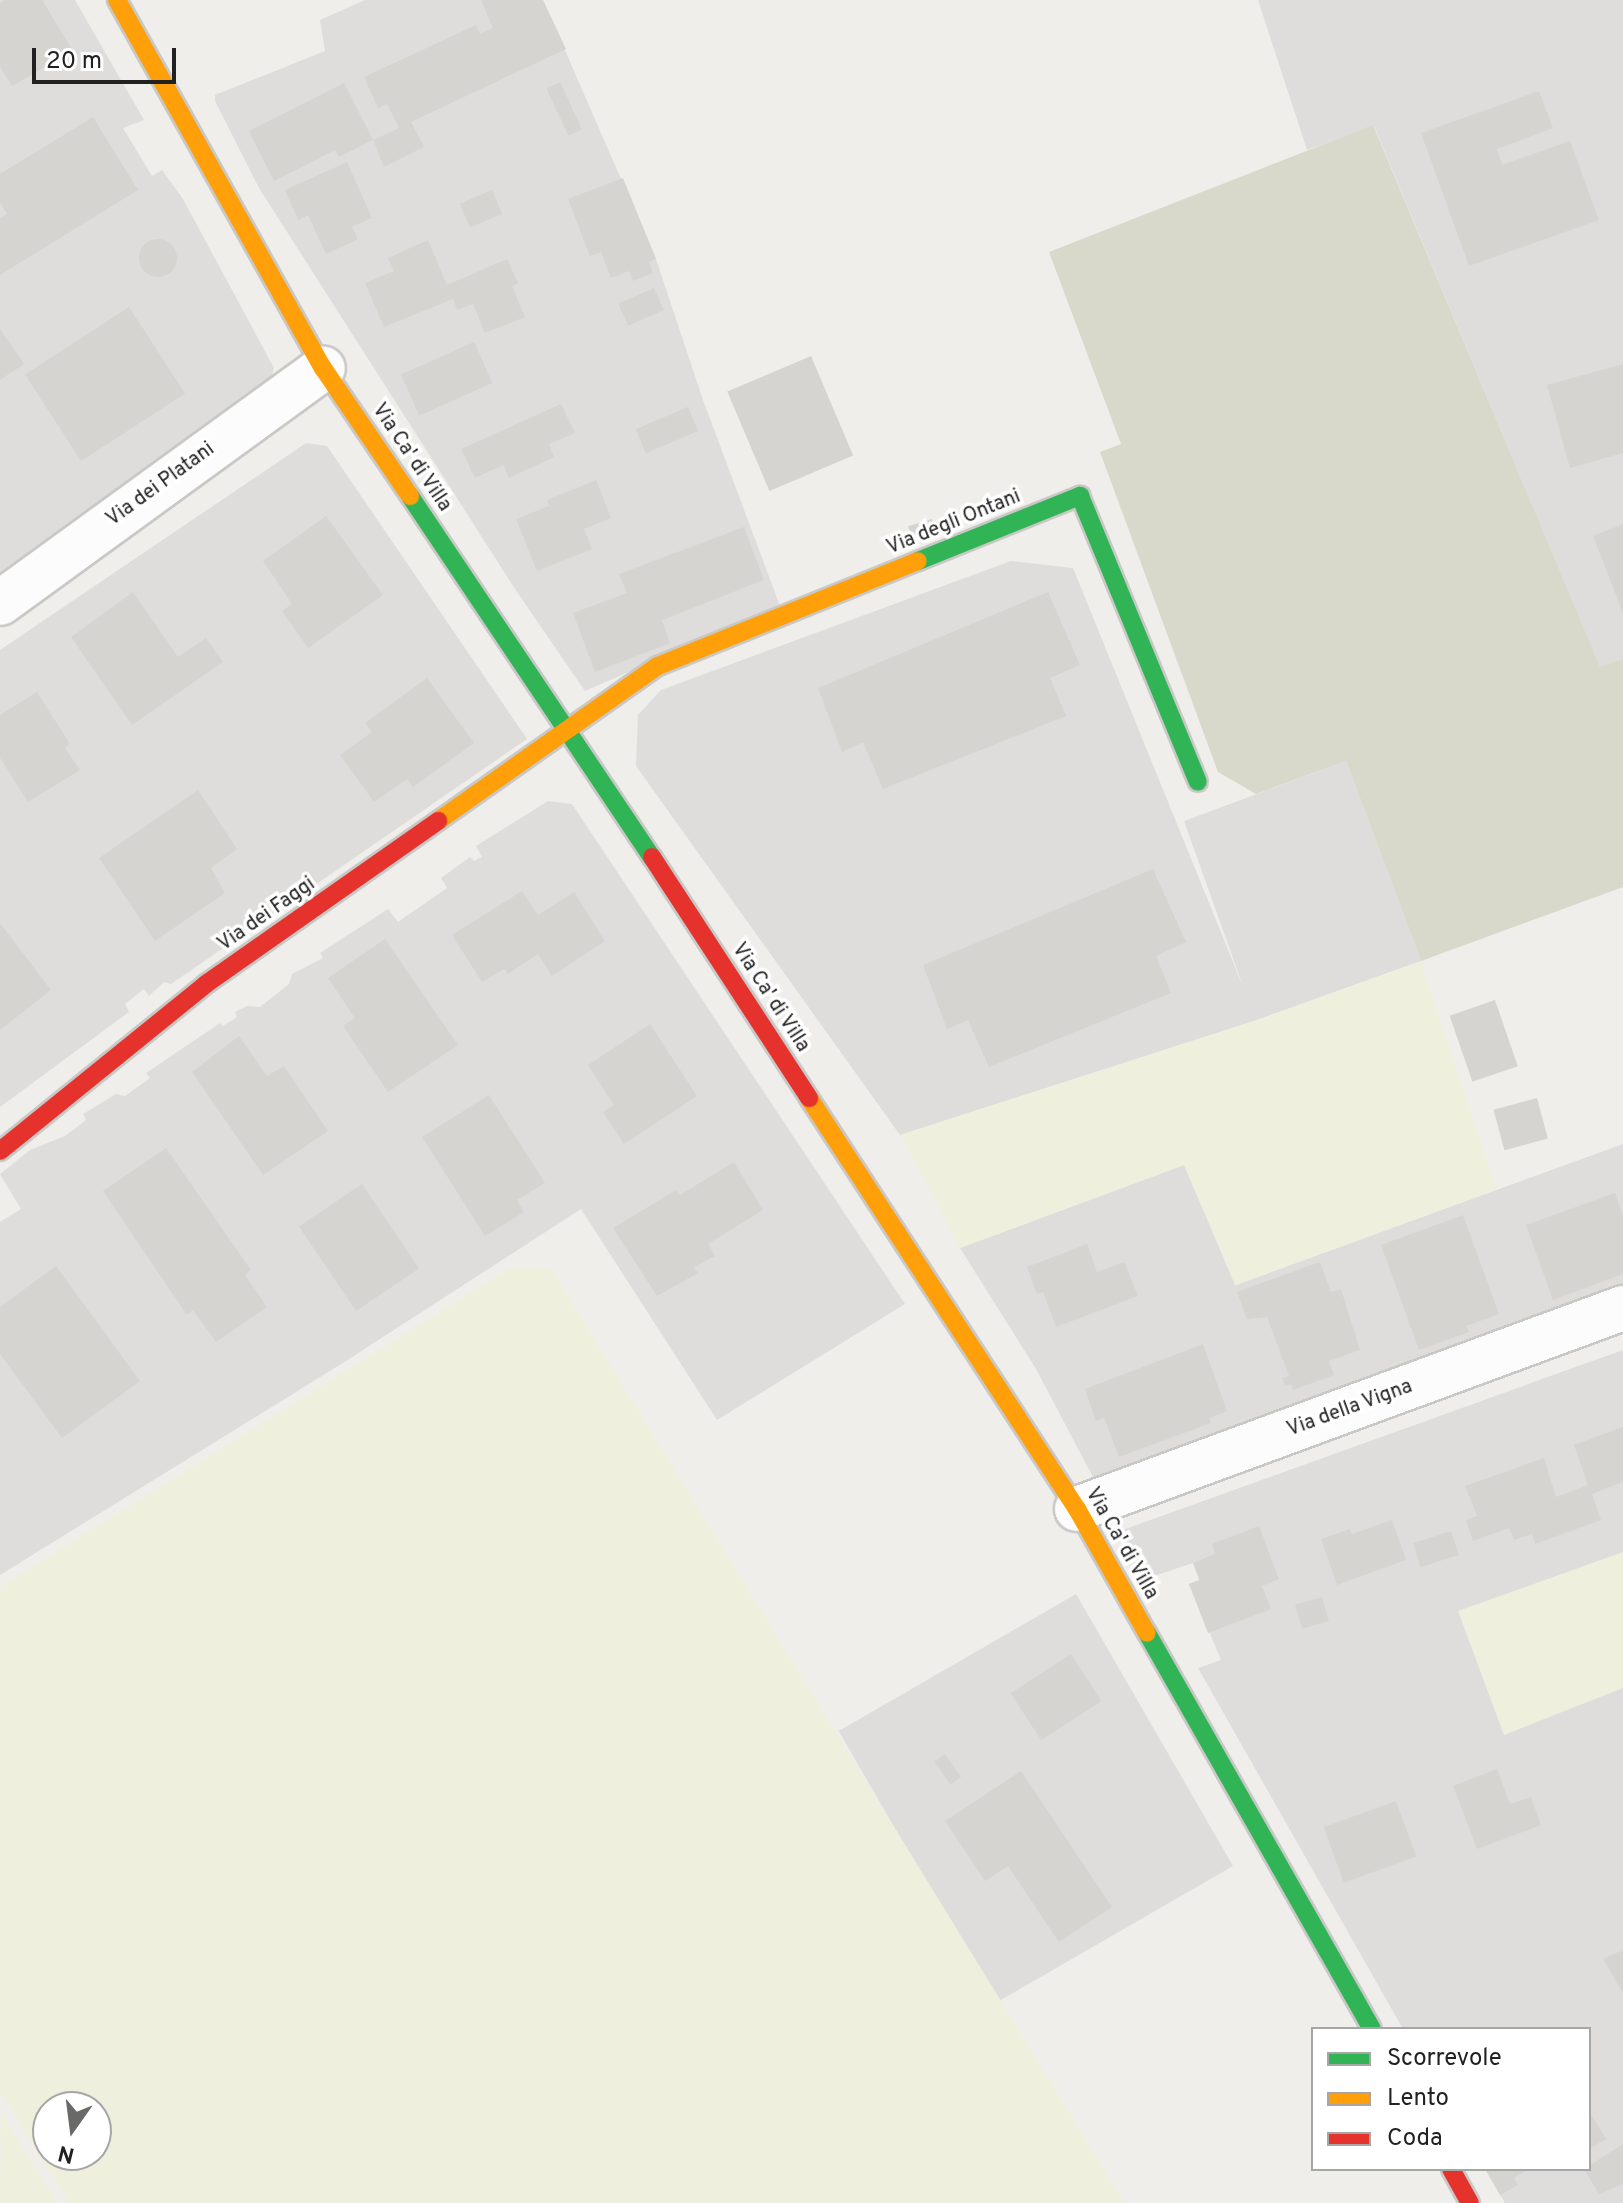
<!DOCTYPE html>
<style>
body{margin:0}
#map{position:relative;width:1623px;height:2203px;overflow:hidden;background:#efeeea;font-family:Overpass,sans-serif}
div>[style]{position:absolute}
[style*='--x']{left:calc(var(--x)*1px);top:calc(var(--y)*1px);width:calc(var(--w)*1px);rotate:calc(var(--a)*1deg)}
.residential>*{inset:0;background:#dedddb;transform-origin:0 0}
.construction>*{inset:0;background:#d8d9cb}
.farmland>*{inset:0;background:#eef0dd}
.building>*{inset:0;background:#d6d4d1;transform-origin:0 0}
.round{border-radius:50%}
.roads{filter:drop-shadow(2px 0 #c8c8c6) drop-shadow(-2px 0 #c8c8c6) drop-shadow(0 2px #c8c8c6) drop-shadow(0 -2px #c8c8c6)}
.street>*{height:44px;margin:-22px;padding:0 22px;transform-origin:22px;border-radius:22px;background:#fdfcfc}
.fast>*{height:18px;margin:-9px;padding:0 9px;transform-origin:9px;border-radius:9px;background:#30b455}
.slow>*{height:18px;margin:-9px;padding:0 9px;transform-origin:9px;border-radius:9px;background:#ff9f0a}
.jam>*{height:18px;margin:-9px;padding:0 9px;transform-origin:9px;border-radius:9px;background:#e5322d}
span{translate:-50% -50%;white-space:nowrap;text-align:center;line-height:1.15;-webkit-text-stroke:7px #fff;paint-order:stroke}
.street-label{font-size:20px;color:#212121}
.legend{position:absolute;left:1311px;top:2027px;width:280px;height:144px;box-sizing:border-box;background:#fff;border:2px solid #a6a6a6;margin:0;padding:10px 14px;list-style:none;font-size:24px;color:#212121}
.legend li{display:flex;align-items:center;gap:16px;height:40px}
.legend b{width:40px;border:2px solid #a6a6a6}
.north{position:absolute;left:32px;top:2091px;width:80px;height:80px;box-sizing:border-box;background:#fff;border:2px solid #a6a6a6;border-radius:50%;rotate:194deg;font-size:22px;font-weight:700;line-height:32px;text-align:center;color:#212121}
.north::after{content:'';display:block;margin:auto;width:28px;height:36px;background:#696967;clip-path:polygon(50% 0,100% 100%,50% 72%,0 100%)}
.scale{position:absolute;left:32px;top:48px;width:144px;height:36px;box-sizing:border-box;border:4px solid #212121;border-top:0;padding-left:10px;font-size:24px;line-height:28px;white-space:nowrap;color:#212121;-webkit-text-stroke:6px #fff;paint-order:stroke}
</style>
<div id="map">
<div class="residential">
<div style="clip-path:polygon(0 0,75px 0,144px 120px,123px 128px,152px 176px,162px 170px,183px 199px,274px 368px,270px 382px,0 576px)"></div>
<div style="clip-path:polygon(365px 0,543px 0,656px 259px,703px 400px,780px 606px,585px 691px,515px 589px,259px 188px,215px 101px,215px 95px,325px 51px,320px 20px)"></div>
<div style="clip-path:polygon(1258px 0,1623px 0,1623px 659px,1600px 668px,1374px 126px,1307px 150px)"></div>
<div style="clip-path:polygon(306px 443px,327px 446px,527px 739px,171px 984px,164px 982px,149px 996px,144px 989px,125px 1004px,129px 1012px,0 1107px,0 650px)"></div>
<div style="clip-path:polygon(1011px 561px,1073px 568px,1244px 989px,1184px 821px,1346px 761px,1421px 961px,1257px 1020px,900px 1135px,636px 766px,638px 715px,661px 690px)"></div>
<div style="clip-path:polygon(548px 801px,572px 804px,905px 1304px,717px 1420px,581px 1209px,346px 1361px,0 1575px,0 1222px,21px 1209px,0 1174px,30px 1150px,65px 1136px,86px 1120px,83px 1114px,116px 1094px,125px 1096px,150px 1078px,146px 1073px,220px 1023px,223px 1026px,237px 1017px,235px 1012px,247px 1006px,260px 1007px,289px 984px,292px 974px,323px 958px,320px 953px,388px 909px,398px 922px,447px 888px,441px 878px,470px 857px,474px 861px,482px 857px,476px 846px)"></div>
<div style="clip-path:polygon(1623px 1144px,1623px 1302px,1103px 1496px,1036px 1369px,960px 1248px,1184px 1165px,1236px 1285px)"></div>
<div style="clip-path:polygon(1623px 1350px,1623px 2203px,1505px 2203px,1485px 2169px,1589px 2169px,1589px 2029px,1403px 2029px,1198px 1668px,1221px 1660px,1189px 1584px,1199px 1580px,1193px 1563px,1148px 1578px,1120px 1531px)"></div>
<div style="left:1076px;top:1594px;width:314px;height:274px;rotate:60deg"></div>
</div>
<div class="construction">
<div style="clip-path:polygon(1373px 125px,1600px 667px,1623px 659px,1623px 887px,1421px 961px,1346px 761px,1256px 794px,1218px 772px,1100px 452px,1121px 444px,1049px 252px)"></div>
</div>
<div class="farmland">
<div style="clip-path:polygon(1421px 961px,1497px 1189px,1235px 1285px,1184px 1165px,960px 1248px,900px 1135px,1257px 1020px)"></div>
<div style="clip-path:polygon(evenodd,512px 1267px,551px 1268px,1125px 2203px,69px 2203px,0 2092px,0 1587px,512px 1267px,96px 2107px,96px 2155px,48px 2155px,48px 2107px,96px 2107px)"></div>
<div style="clip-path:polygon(1623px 1552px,1623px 1688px,1504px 1735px,1458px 1611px)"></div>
<div style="clip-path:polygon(1px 2112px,57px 2203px,0 2203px)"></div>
</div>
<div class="building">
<div style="clip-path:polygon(5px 0,42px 0,73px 51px,12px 86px,0 67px,0 3px)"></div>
<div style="clip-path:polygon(481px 0,543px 0,566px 49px,411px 122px,424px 147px,384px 167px,373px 140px,399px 128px,387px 104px,378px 108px,364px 77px,476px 25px,480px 34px,493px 28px)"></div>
<div style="left:560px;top:82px;width:52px;height:15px;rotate:65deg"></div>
<div style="clip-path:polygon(344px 83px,373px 140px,339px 157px,335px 150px,274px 181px,249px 131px)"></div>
<div style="clip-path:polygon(1539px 91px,1553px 128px,1497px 149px,1502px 165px,1570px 141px,1599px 220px,1469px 266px,1421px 133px)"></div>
<div style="clip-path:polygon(93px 117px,138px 190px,0 275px,0 218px,7px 214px,0 202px,0 174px)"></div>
<div style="clip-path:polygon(347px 162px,372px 218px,352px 227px,358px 239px,326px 254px,308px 215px,298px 220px,285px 190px)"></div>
<div style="clip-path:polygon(623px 178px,656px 259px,649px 262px,653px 273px,633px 281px,629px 271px,611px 278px,601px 252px,590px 256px,568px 199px)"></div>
<div style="left:492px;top:190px;width:26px;height:35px;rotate:67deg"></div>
<div class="round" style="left:139px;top:239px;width:38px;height:38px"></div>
<div style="clip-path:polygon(428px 240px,447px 285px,507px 259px,518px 283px,512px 286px,525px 317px,485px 333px,473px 304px,457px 310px,453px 299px,384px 327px,365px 283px,394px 271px,388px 258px)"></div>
<div style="left:654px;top:288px;width:24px;height:39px;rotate:66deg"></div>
<div style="left:129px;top:307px;width:103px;height:124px;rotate:57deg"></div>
<div style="clip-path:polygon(0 329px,24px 364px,0 380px)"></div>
<div style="left:474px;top:342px;width:45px;height:80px;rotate:66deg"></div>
<div style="left:811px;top:356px;width:108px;height:91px;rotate:67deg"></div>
<div style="clip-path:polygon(1623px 364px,1623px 453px,1570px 468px,1547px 385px)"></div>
<div style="clip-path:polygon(561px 404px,575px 433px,549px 444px,554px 457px,509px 478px,503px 465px,475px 478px,461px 449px)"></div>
<div style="left:688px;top:407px;width:26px;height:57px;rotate:67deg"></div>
<div style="clip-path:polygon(596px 480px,611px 518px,584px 529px,592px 549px,537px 571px,516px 519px,549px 506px,547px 500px)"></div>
<div style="clip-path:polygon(326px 516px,383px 595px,308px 648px,282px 611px,292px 604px,263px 561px)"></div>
<div style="left:932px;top:519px;width:14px;height:25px;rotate:73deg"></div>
<div style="clip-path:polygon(1623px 524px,1623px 613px,1593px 536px)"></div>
<div style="clip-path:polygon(744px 527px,764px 580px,662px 620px,670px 643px,595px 672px,573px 613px,627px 593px,619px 574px)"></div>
<div style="clip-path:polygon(133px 592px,178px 657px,206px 638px,223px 662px,132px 725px,71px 637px)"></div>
<div style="clip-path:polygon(1048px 592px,1080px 665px,1050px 678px,1066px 716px,883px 789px,863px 742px,842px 752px,818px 688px)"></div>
<div style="clip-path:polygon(427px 678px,474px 743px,413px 787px,407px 779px,374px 802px,340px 755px,372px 732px,365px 723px)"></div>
<div style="clip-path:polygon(37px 692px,70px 744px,65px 748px,80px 770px,28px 802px,0 758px,0 715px)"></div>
<div style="clip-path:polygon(198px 790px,237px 849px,211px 868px,225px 893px,155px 941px,99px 858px)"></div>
<div style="clip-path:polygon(1153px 869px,1186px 942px,1156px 956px,1171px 993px,989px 1067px,968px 1020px,947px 1029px,923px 965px)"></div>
<div style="clip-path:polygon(522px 891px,538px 915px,574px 892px,605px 941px,552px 976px,538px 954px,508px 974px,504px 969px,482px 982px,452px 935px)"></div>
<div style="clip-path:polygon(0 923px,51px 990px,0 1030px)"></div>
<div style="clip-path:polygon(385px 939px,458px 1045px,388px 1092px,343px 1026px,355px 1018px,328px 978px)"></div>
<div style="left:1495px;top:1000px;width:70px;height:48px;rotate:71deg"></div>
<div style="clip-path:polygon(650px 1024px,697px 1096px,624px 1144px,603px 1112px,614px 1105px,588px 1065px)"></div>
<div style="clip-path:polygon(239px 1036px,267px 1076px,284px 1066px,328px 1131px,263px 1175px,192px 1072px)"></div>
<div style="clip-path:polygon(489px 1095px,545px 1183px,517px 1200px,524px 1212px,485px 1236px,422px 1137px)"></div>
<div style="left:1537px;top:1098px;width:42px;height:45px;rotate:75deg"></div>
<div style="clip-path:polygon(166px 1148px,251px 1270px,245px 1275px,267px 1307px,216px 1342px,193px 1310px,187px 1315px,103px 1191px)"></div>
<div style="clip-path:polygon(734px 1162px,763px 1210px,708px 1244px,715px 1256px,694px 1267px,698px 1273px,657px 1296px,613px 1228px,676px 1190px,680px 1195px)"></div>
<div style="left:362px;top:1184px;width:102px;height:76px;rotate:56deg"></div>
<div style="clip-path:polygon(1615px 1193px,1623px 1215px,1623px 1274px,1553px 1300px,1526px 1225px)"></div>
<div style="clip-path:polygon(1463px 1215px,1499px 1314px,1466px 1326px,1469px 1332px,1419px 1350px,1381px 1245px)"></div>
<div style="clip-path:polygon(1087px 1244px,1097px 1272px,1124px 1262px,1138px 1296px,1056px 1327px,1043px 1292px,1037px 1294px,1027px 1267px)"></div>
<div style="clip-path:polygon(1320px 1262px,1331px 1292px,1341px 1289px,1360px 1350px,1329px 1361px,1334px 1375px,1293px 1390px,1291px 1384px,1285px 1386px,1282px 1378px,1289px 1376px,1267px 1317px,1247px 1319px,1237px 1292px)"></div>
<div style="clip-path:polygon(56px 1266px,140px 1381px,62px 1438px,0 1354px,0 1307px)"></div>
<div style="clip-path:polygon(1203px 1344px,1227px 1411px,1209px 1418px,1211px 1423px,1119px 1457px,1104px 1418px,1096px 1421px,1085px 1389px)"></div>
<div style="clip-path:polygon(1623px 1427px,1623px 1482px,1592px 1494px,1601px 1520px,1535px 1544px,1532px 1534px,1514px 1540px,1509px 1528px,1473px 1541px,1466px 1520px,1477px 1516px,1465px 1486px,1544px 1458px,1556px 1497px,1588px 1485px,1574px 1445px)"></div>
<div style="clip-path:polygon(1392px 1520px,1406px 1560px,1337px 1585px,1321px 1539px,1350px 1529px,1352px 1534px)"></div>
<div style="clip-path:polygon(1259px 1526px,1279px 1579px,1262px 1586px,1271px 1609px,1208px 1633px,1189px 1584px,1200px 1580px,1193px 1563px,1215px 1554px,1212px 1544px)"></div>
<div style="left:1451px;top:1531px;width:25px;height:40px;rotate:72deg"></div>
<div style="left:1322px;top:1597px;width:25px;height:28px;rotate:74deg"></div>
<div style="left:1071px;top:1654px;width:56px;height:72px;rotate:57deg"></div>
<div style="left:945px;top:1754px;width:28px;height:13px;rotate:55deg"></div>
<div style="clip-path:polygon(1497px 1769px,1510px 1804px,1531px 1797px,1541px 1825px,1477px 1849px,1453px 1786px)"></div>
<div style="clip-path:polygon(1021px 1771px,1112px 1907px,1059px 1942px,1008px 1866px,985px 1881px,945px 1821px)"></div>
<div style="left:1396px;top:1801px;width:59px;height:77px;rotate:70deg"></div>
<div style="clip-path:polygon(1623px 1950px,1623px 1993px,1603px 1959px)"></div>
<div style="clip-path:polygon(1589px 2111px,1606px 2139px,1589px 2149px)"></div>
<div style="clip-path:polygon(1623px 2144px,1623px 2184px,1599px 2194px,1584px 2169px)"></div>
<div style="clip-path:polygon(1485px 2169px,1529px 2169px,1514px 2178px,1518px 2185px,1500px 2195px)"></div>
</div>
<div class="roads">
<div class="street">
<div style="--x:0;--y:603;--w:399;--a:-36"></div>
<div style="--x:1077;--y:1509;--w:582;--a:-20.21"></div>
</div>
<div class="fast">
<div style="--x:410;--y:496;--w:435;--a:56.2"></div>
<div style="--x:918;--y:561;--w:175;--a:-21.9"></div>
<div style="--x:1080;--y:496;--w:309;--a:67.6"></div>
<div style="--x:1147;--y:1633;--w:455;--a:60.4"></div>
</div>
<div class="slow">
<div style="--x:117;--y:0;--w:422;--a:60.8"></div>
<div style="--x:323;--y:368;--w:155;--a:55.8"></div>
<div style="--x:438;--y:821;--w:269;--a:-35.2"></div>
<div style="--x:658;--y:666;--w:280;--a:-22"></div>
<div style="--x:809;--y:1098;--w:491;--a:56.9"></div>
<div style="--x:1077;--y:1509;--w:142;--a:60.6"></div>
</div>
<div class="jam">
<div style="--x:652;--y:857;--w:288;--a:56.9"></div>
<div style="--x:0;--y:1151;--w:265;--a:-39"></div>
<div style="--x:206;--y:984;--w:284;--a:-35.1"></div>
<div style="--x:1451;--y:2169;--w:39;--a:61"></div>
</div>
</div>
<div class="street-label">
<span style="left:411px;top:458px;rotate:56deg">Via Ca' di Villa</span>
<span style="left:161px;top:485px;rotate:-36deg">Via dei Platani</span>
<span style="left:954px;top:523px;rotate:-22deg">Via degli Ontani</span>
<span style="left:267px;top:915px;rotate:-35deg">Via dei Faggi</span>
<span style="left:770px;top:998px;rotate:57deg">Via Ca' di Villa</span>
<span style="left:1350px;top:1409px;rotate:-20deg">Via della Vigna</span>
<span style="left:1121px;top:1544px;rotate:60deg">Via Ca' di Villa</span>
</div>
<ul class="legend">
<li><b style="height:10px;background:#30b455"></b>Scorrevole</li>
<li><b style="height:10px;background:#ff9f0a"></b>Lento</li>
<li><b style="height:10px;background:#e5322d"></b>Coda</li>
</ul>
<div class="north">N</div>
<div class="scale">20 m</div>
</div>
